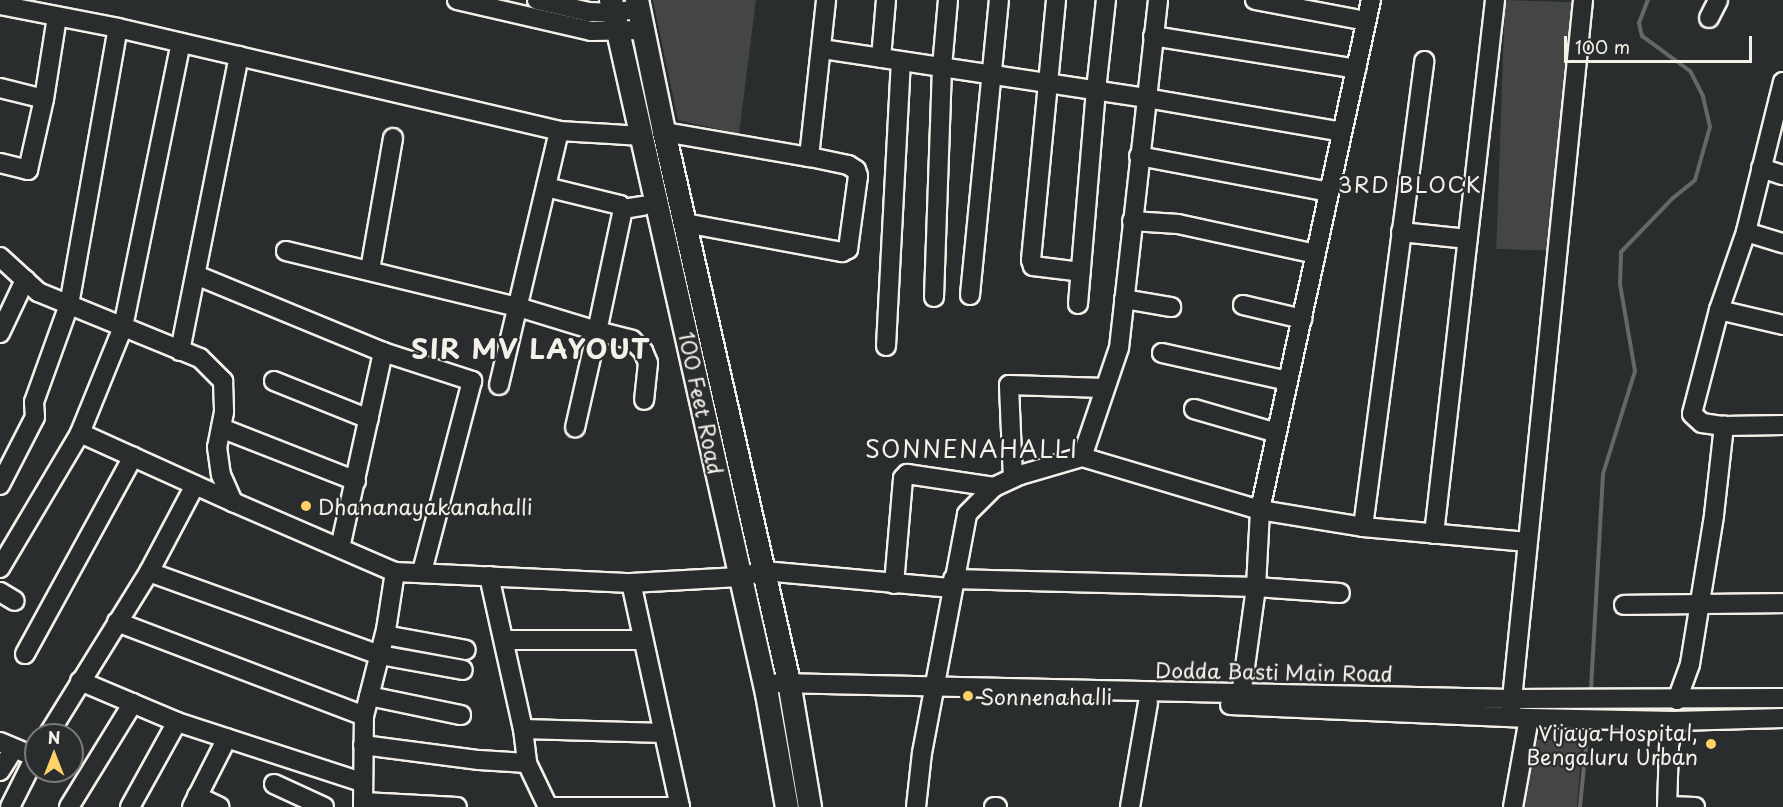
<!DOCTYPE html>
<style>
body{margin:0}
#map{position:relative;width:1783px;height:807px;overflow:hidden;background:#2a2d2e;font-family:"Playpen Sans",sans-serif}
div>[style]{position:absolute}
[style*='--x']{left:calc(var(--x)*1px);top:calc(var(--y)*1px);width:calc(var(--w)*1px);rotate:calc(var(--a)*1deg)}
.green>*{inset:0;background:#444645;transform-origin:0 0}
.stream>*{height:4px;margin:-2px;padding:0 2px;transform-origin:2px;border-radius:2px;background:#676866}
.roads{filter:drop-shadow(2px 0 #f4f1e8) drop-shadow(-2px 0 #f4f1e8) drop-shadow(0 2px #f4f1e8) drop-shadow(0 -2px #f4f1e8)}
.minor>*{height:18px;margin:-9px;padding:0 9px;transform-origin:9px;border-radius:9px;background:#2a2d2e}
.major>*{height:22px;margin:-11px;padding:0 11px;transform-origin:11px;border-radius:11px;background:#2a2d2e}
.dots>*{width:16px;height:16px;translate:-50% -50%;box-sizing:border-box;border:3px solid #2a2d2e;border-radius:50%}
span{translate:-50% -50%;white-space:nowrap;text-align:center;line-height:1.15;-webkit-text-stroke:4.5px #2a2d2e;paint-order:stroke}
.street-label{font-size:21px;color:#f4f1e8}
.poi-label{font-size:21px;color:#f4f1e8}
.left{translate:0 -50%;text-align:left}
.right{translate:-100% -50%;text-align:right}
.neighbourhood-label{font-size:22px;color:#f4f1e8;letter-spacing:1.5px}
.quarter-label{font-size:24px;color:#f4f1e8;letter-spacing:1.5px}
.district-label{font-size:27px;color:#f4f1e8;font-weight:700;letter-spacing:1.5px}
.north{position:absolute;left:24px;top:723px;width:60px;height:60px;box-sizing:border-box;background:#2a2d2e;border:2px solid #7b7b78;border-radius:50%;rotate:0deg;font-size:16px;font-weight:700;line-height:24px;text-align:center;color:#f4f1e8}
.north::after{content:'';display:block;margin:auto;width:21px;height:27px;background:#ffd166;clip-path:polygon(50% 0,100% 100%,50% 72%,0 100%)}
.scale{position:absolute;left:1564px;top:36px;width:188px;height:27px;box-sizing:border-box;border:3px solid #f4f1e8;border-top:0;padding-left:8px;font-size:18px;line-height:21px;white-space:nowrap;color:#f4f1e8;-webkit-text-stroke:4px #2a2d2e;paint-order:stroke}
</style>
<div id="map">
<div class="green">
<div style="clip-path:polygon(653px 0,756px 0,739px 134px,678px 120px)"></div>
<div style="left:1505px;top:0;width:67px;height:249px;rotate:2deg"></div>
<div style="clip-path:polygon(1534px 740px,1582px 740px,1577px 807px,1523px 807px)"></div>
</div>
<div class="stream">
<div style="--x:1591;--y:689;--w:215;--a:-86.8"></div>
<div style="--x:1603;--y:474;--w:108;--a:-72.7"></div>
<div style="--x:1635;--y:371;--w:88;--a:-99.8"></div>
<div style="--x:1620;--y:284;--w:32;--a:-88"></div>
<div style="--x:1621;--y:252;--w:75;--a:-46.1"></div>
<div style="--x:1673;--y:198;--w:28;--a:-39"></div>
<div style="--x:1695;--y:180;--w:55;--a:-74.2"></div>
<div style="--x:1710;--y:127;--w:32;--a:-103"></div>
<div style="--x:1703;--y:96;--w:28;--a:-117"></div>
<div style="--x:1690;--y:71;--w:59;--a:-143.9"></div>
<div style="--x:1642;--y:36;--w:13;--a:-103"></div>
<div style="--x:1639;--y:23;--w:25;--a:-69"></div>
<div style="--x:1580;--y:807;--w:61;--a:-84.4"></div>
</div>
<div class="roads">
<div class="minor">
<div style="--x:457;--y:0;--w:138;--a:13"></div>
<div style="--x:591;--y:31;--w:51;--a:-1.1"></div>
<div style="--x:537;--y:0;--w:53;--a:13"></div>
<div style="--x:589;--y:12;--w:25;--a:2"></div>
<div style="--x:614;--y:13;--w:25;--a:-11"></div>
<div style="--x:1056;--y:0;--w:261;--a:95.5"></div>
<div style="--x:1031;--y:260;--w:6;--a:72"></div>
<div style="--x:1033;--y:266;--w:48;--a:7.1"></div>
<div style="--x:1255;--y:0;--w:113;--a:10.7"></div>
<div style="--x:0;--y:5;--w:120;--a:11"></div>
<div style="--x:118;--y:28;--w:453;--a:13.1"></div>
<div style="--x:559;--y:131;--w:84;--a:3.4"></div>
<div style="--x:1709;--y:18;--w:20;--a:-63"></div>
<div style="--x:1153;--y:36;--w:206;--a:9.2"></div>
<div style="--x:822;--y:49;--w:328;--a:8.6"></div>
<div style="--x:1146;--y:98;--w:199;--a:9.8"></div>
<div style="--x:881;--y:58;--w:58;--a:-85.1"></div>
<div style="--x:1783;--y:82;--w:154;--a:103.9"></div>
<div style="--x:1746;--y:232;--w:83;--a:109.1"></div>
<div style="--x:1719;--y:310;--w:107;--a:104.6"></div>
<div style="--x:1692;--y:414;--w:13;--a:42"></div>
<div style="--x:1702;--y:423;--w:22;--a:8"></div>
<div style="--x:1724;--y:426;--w:59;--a:-1"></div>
<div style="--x:0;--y:88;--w:45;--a:14"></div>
<div style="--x:664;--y:132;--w:147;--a:9.8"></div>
<div style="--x:809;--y:157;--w:158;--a:-83.8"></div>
<div style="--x:1139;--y:156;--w:193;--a:10.7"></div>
<div style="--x:0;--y:163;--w:29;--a:14"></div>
<div style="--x:28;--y:170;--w:73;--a:-77.3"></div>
<div style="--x:44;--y:99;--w:83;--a:-81"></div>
<div style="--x:1761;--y:168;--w:23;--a:18"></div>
<div style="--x:546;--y:187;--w:76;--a:13.7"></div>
<div style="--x:620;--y:205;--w:5;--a:53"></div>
<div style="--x:623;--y:209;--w:125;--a:102"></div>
<div style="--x:597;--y:331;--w:36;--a:14"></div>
<div style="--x:632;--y:340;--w:16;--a:45"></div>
<div style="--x:643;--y:351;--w:13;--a:67"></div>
<div style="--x:648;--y:363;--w:37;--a:96"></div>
<div style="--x:623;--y:209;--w:20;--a:-9"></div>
<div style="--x:1132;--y:221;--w:46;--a:3.7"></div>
<div style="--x:1178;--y:224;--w:141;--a:12.3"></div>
<div style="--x:685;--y:223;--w:160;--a:10.5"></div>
<div style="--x:842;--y:252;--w:7;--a:-27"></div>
<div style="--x:848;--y:249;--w:74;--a:-82.2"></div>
<div style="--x:858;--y:176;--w:6;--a:-108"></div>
<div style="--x:856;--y:170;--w:9;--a:-148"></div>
<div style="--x:848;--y:165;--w:40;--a:-168"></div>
<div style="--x:1401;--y:232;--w:67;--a:6"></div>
<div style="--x:1746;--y:232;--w:39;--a:17"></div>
<div style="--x:286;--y:251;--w:239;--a:13.6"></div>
<div style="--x:518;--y:307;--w:83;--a:16.9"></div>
<div style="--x:597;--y:331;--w:99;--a:102.8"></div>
<div style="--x:0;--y:257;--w:52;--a:42.6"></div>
<div style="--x:38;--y:292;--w:175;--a:22.2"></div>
<div style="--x:200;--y:358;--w:33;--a:45"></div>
<div style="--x:223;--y:381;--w:31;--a:88"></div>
<div style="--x:224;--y:412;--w:36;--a:101"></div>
<div style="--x:217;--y:447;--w:28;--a:82"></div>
<div style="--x:221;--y:475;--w:30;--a:66"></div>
<div style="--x:233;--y:502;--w:176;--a:23.4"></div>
<div style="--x:395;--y:572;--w:236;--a:2.7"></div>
<div style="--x:631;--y:583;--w:108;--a:-3.2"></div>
<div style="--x:739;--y:577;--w:26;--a:-13"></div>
<div style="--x:764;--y:571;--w:189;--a:5.2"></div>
<div style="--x:370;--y:270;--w:134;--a:-80.1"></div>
<div style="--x:196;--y:275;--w:202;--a:22.4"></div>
<div style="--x:383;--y:352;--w:94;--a:18"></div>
<div style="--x:472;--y:381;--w:197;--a:104.7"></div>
<div style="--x:970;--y:295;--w:296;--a:-84.4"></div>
<div style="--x:934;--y:297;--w:230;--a:-88"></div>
<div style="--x:942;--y:67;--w:67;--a:-84.9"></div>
<div style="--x:1124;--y:299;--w:48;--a:9.7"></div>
<div style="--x:1078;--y:304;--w:215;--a:-85.2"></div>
<div style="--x:1096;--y:90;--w:91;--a:-83.7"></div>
<div style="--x:1243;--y:305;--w:61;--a:13.3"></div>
<div style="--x:1719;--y:310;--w:66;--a:13.2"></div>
<div style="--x:0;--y:333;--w:59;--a:-64.7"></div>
<div style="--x:886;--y:346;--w:285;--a:-87"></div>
<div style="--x:180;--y:351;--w:301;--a:-78.7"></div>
<div style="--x:1162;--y:353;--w:129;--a:12.5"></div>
<div style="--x:274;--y:381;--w:102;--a:21.8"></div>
<div style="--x:499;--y:385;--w:261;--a:-76.7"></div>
<div style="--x:1194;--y:409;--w:86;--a:16.1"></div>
<div style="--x:221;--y:428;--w:145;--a:21.4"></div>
<div style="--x:80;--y:433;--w:114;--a:-67.9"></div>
<div style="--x:123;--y:327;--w:290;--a:-78.5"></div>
<div style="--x:1082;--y:457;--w:115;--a:-71.3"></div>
<div style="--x:1119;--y:348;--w:350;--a:-83.6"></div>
<div style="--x:1013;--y:478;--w:93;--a:-92.5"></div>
<div style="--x:1009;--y:385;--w:96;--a:1.8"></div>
<div style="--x:0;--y:485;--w:76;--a:-62.8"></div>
<div style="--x:35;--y:417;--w:15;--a:-94"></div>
<div style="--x:34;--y:402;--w:103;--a:-70.2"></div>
<div style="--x:69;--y:305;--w:281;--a:-80"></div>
<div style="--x:1363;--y:527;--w:470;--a:-82.5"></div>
<div style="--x:1434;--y:534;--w:537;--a:-83.48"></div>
<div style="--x:340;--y:548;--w:201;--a:-77.6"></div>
<div style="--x:0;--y:568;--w:157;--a:-59.3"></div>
<div style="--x:80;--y:433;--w:168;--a:24.3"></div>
<div style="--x:149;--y:572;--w:245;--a:19.8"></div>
<div style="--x:380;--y:655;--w:84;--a:10.2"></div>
<div style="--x:489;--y:576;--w:157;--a:77.5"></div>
<div style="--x:523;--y:729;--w:34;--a:83"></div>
<div style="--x:527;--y:763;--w:49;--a:64.5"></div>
<div style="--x:953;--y:579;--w:303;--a:1.5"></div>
<div style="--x:1256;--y:587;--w:84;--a:4.1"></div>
<div style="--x:894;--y:584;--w:106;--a:-85.1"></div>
<div style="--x:903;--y:478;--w:6;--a:-45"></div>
<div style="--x:907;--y:474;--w:88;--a:8.5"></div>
<div style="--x:0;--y:592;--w:17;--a:31"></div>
<div style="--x:1624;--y:605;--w:159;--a:-0.7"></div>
<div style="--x:117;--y:622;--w:264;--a:20.8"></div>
<div style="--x:385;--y:635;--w:82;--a:10.5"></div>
<div style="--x:504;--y:640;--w:138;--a:0"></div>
<div style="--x:25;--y:654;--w:225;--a:-61.3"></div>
<div style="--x:80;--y:681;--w:105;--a:22.9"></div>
<div style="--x:177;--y:722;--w:194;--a:18"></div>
<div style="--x:778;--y:683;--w:733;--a:1.25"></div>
<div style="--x:1511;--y:699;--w:272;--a:-0.2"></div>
<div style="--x:369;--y:696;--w:94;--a:11.7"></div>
<div style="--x:1677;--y:700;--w:38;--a:-70"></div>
<div style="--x:1690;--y:664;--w:151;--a:-80.8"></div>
<div style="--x:1714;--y:515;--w:90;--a:-83.6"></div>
<div style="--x:1240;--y:703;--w:117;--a:-82.1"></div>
<div style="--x:1256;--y:587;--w:77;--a:-87"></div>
<div style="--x:1260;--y:510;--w:104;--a:9.4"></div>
<div style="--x:1363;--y:527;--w:165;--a:5.2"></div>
<div style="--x:1230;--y:705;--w:299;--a:2.5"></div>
<div style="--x:1529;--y:718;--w:145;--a:1.2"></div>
<div style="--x:1674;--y:721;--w:109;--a:-1.6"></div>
<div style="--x:1511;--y:709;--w:713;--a:-84.2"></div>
<div style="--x:523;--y:729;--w:141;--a:1.6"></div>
<div style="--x:48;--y:735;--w:192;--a:-58.2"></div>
<div style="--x:149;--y:572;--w:98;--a:-62.1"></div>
<div style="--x:0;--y:742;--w:38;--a:23"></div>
<div style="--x:363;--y:745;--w:117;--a:7.4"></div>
<div style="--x:479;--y:760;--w:48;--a:3.6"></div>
<div style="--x:0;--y:771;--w:26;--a:-58"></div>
<div style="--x:274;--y:784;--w:55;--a:24.7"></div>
<div style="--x:197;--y:796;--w:25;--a:26"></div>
<div style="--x:363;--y:802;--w:94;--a:3"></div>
<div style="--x:1667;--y:806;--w:28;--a:2"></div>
<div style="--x:10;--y:807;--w:58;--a:-63.4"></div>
<div style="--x:69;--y:807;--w:122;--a:-58.4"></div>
<div style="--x:130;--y:807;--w:97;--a:-61.1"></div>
<div style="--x:192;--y:807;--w:77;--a:-63.1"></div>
<div style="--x:363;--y:807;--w:91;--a:-89.4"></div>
<div style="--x:364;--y:716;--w:89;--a:-75.7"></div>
<div style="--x:386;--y:630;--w:59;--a:-81.2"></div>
<div style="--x:547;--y:807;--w:133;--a:0"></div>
<div style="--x:680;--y:807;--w:229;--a:-102.3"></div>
<div style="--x:916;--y:807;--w:54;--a:-83.7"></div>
<div style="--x:922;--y:753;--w:243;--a:-79.3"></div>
<div style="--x:967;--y:514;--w:38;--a:-45"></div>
<div style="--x:994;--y:487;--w:29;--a:-25"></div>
<div style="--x:1020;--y:475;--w:65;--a:-16.2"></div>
<div style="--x:1082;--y:457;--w:186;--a:16.6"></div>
<div style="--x:1260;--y:510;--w:522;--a:-77.72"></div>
<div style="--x:994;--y:807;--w:3;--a:0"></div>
<div style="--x:1130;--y:807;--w:106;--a:-80.2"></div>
<div style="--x:1513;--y:807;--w:90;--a:-79.8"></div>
<div style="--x:1667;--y:807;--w:61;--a:-88.1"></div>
<div style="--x:1669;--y:746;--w:25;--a:-79"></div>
</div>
<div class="major">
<div style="--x:611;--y:0;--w:711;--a:77.33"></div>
<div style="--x:767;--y:694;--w:115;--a:80"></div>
<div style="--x:637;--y:0;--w:135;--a:78.4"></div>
<div style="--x:664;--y:132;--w:564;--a:77.2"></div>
<div style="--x:789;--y:682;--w:127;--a:80.5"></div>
</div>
</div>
<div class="dots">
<div style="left:306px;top:506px;background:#ffd166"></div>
<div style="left:968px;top:696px;background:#ffd166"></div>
<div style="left:1711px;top:744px;background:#ffd166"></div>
</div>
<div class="street-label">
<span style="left:702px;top:403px;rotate:78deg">100 Feet Road</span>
<span style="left:1274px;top:671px;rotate:1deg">Dodda Basti Main Road</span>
</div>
<div class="poi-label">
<span class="left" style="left:318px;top:506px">Dhananayakanahalli</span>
<span class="left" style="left:980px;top:696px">Sonnenahalli</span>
<span class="right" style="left:1698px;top:744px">Vijaya Hospital,<br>Bengaluru Urban</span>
</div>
<div class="neighbourhood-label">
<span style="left:1410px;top:184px">3RD BLOCK</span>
</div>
<div class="quarter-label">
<span style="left:972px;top:449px">SONNENAHALLI</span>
</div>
<div class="district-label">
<span style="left:531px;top:348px">SIR MV LAYOUT</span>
</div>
<div class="north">N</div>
<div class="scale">100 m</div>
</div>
